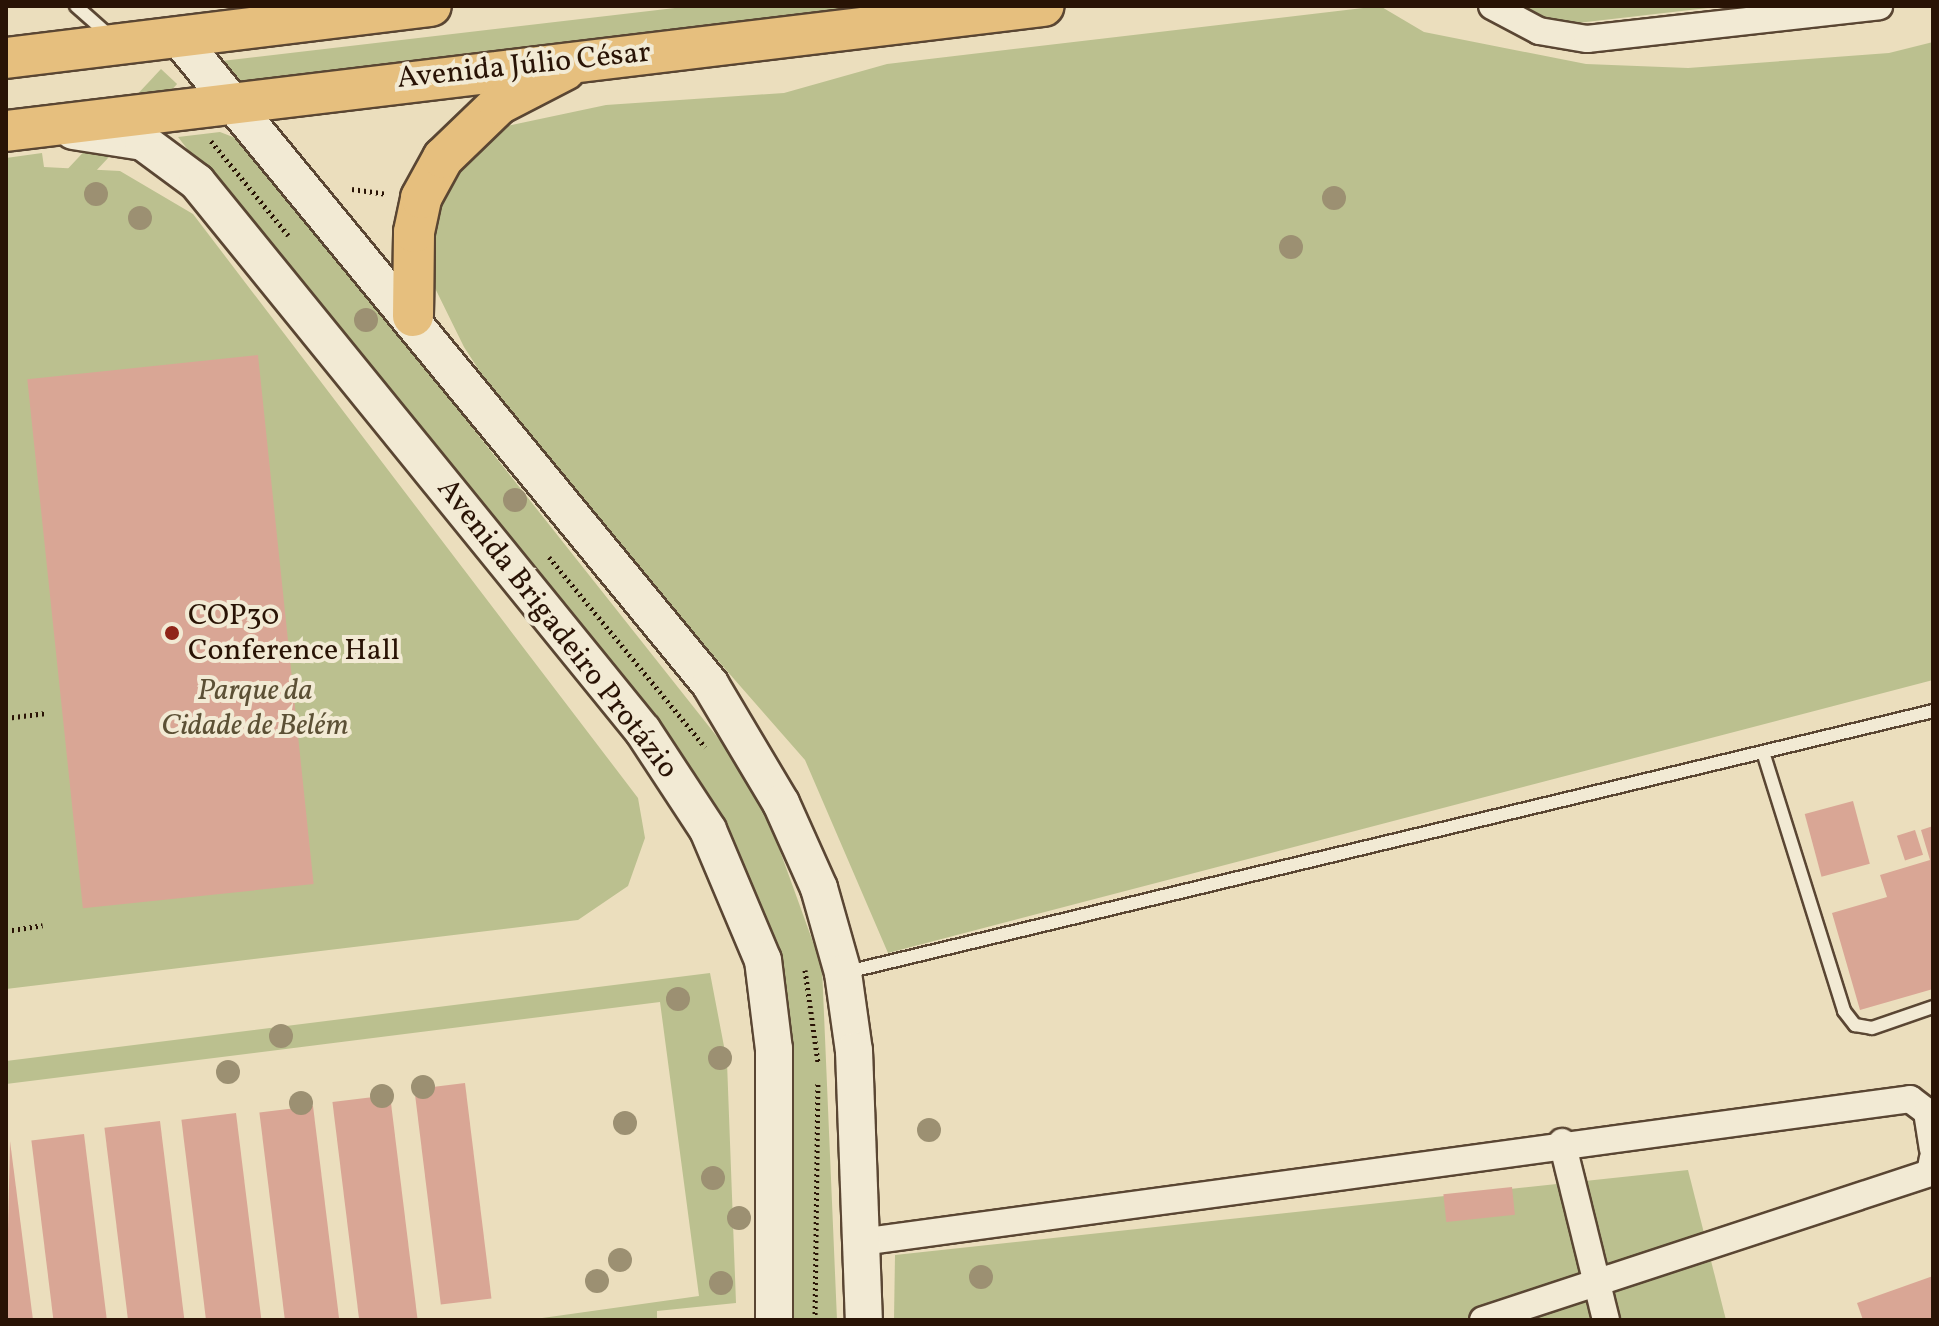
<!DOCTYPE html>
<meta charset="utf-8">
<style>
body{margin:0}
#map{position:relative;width:1939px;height:1326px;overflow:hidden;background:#ebdebd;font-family:Vollkorn,serif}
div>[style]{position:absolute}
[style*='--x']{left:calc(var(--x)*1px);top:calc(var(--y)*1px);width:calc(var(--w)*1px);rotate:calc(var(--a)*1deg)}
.green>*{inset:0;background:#bbc08f;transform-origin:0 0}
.building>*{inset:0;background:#d9a695;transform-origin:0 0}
.path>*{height:5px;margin-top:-2.5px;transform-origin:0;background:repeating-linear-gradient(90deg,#291305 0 2px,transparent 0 6px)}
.roads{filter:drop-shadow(2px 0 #5a4633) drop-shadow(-2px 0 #5a4633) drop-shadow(0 2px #5a4633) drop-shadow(0 -2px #5a4633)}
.lane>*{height:12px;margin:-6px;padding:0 6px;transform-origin:6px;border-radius:6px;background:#f2ead4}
.street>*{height:26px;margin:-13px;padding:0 13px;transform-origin:13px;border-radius:13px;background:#f2ead4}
.secondary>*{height:36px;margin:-18px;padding:0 18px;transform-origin:18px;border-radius:18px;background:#f2ead4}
.primary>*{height:40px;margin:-20px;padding:0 20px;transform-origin:20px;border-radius:20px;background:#e6bf7e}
.trees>*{width:24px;height:24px;margin:-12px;border-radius:50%;background:#9c9072}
.dots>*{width:22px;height:22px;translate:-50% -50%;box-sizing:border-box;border:4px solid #f2ead4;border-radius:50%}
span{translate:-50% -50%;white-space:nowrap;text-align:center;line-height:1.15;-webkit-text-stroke:8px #f2ead4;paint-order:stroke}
.street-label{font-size:30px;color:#291305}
.poi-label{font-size:30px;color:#291305}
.left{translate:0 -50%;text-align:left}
.park-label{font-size:30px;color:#5c5035;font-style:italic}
.frame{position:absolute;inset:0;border:8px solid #291305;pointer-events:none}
</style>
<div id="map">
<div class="green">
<div style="clip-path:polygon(692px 6px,907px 6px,244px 84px,222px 61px)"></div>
<div style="clip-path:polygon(1380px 6px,1424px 32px,1586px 64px,1688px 68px,1889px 53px,1933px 42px,1933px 680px,888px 953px,805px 760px,523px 438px,464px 347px,432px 282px,428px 228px,440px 183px,497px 128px,606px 105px,784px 93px,887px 64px)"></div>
<div style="clip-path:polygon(1520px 6px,1725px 6px,1560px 25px)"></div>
<div style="left:161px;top:69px;width:22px;height:156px;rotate:43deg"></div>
<div style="clip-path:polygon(220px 132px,246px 142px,730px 753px,767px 815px,822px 967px,837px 1320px,790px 1320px,789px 1196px,726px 844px,178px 137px)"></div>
<div style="clip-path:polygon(42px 153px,44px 167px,120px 171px,193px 214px,638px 798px,645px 838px,628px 886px,578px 920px,6px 989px,6px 158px)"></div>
<div style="clip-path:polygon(710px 973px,727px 1062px,736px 1303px,657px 1311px,657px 1320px,528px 1320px,699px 1296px,660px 1002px,6px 1084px,6px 1061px)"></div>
<div style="clip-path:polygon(1688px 1170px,1726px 1320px,894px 1320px,895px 1255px)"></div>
</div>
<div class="building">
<div style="left:258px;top:355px;width:532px;height:232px;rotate:84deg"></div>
<div style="left:1853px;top:801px;width:65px;height:50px;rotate:75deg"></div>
<div style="clip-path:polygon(1933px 826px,1933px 989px,1860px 1010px,1832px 913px,1887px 897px,1880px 875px,1930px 860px,1921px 830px)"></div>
<div style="left:1915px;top:830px;width:26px;height:19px;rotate:72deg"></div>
<div style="left:465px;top:1083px;width:217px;height:51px;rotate:83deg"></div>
<div style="left:390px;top:1095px;width:227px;height:58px;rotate:83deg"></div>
<div style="left:313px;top:1106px;width:216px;height:54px;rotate:83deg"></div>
<div style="left:236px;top:1113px;width:209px;height:55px;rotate:83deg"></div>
<div style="left:160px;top:1121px;width:201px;height:56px;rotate:83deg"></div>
<div style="left:84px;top:1134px;width:188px;height:53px;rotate:83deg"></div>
<div style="clip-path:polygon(10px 1141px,33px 1320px,6px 1320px)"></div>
<div style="left:1512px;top:1187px;width:28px;height:69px;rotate:84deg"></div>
<div style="clip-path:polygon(1933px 1276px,1933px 1320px,1863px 1320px,1857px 1303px)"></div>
</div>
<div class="path">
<div style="--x:211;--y:141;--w:122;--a:50.7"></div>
<div style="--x:352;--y:189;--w:34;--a:8"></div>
<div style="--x:549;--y:557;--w:246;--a:50.6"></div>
<div style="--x:6;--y:718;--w:41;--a:-7"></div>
<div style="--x:6;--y:931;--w:37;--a:-9"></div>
<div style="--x:805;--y:970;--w:94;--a:82"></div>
<div style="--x:815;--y:1320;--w:239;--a:-89.3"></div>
</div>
<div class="roads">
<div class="lane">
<div style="--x:76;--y:6;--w:47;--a:41.5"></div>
<div style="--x:1763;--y:752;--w:271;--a:72.6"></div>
<div style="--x:1844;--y:1011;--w:18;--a:52"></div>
<div style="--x:1855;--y:1025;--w:17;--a:10"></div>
<div style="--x:1872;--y:1028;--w:65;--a:-19"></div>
<div style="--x:847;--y:972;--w:1117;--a:-13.51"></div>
</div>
<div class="street">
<div style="--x:1492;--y:6;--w:53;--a:28"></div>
<div style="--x:1539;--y:31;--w:49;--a:9.5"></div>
<div style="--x:1587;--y:39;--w:294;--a:-6.4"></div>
<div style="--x:1562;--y:1142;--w:183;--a:76.1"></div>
<div style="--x:861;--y:1242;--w:1059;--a:-7.76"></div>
<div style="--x:1910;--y:1099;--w:21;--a:37"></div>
<div style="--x:1927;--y:1112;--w:37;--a:81"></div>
<div style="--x:1483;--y:1320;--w:471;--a:-18.2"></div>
<div style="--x:1930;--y:1173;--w:15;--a:-79"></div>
</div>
<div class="secondary">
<div style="--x:178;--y:37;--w:838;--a:50.57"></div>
<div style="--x:710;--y:684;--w:139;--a:59.2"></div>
<div style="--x:781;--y:803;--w:93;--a:65.9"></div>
<div style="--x:819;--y:888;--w:88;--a:74.2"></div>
<div style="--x:843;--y:973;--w:79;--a:82"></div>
<div style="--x:854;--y:1051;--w:269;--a:87.9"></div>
<div style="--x:73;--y:131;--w:71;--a:8.9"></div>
<div style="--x:143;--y:142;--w:67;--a:36.5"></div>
<div style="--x:197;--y:182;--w:707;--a:50.91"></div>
<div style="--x:643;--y:731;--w:118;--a:56.7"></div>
<div style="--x:708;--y:830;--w:141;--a:67.1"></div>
<div style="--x:763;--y:960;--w:90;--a:83"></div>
<div style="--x:774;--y:1049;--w:271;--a:90"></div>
</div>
<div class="primary">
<div style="--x:6;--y:58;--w:428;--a:-7"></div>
<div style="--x:6;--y:131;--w:1045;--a:-6.87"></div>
<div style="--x:413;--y:316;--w:84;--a:-89.3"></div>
<div style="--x:414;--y:232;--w:35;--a:-78"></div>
<div style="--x:421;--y:198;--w:46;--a:-61.2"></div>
<div style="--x:443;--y:158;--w:78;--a:-44"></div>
<div style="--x:499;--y:104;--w:74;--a:-27.3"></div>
</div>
</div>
<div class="trees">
<div style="left:96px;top:194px"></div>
<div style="left:1334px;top:198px"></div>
<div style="left:140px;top:218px"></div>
<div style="left:1291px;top:247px"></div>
<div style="left:366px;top:320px"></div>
<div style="left:515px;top:500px"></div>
<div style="left:678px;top:999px"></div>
<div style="left:281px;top:1036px"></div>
<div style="left:720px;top:1058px"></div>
<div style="left:228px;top:1072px"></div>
<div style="left:423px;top:1087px"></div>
<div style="left:382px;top:1096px"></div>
<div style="left:301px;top:1103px"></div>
<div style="left:625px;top:1123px"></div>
<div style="left:929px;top:1130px"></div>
<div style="left:713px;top:1178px"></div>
<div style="left:739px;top:1218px"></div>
<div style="left:620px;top:1260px"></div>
<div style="left:981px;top:1277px"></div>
<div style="left:597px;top:1281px"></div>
<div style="left:721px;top:1283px"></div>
</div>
<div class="dots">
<div style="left:172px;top:633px;background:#8f2418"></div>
</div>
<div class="street-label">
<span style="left:524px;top:66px;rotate:-6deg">Avenida Júlio César</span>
<span style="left:557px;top:629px;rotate:52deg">Avenida Brigadeiro Protázio</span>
</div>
<div class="poi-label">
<span class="left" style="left:188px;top:633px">COP30<br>Conference Hall</span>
</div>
<div class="park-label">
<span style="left:255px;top:708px">Parque da<br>Cidade de Belém</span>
</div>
<div class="frame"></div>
</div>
